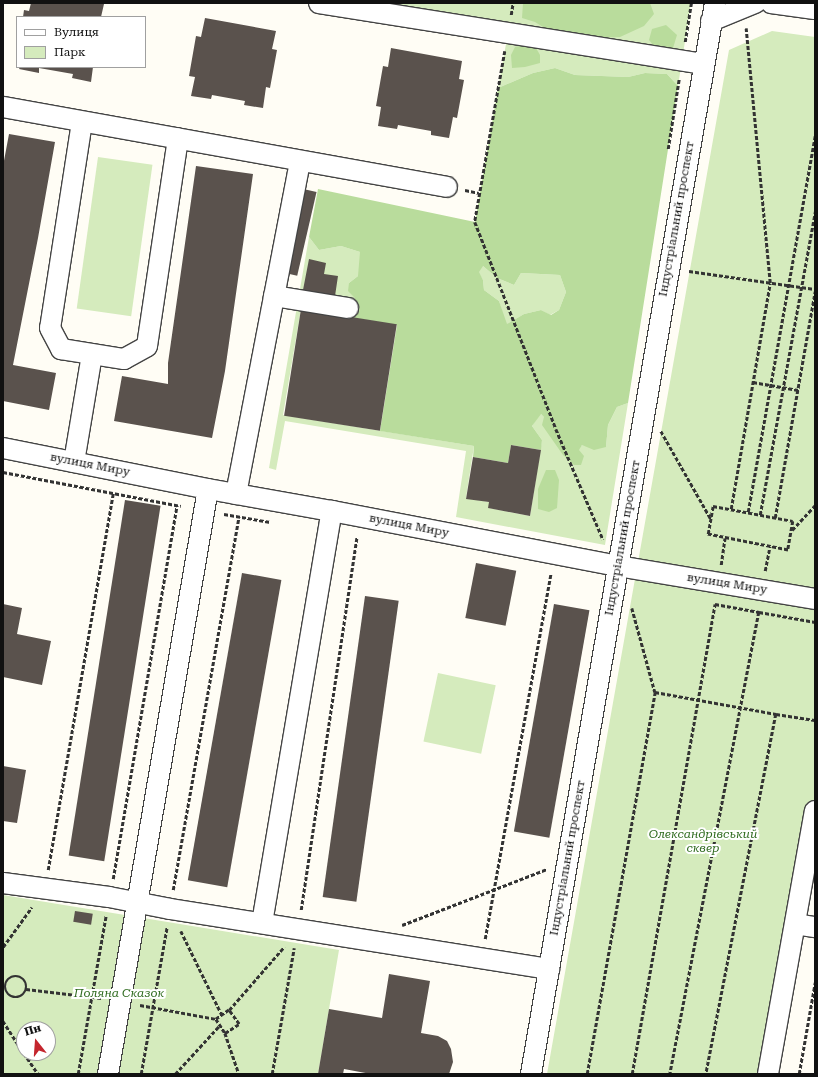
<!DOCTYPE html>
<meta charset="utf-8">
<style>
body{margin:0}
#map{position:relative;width:818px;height:1077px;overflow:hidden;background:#fffdf5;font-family:"Roboto Serif",serif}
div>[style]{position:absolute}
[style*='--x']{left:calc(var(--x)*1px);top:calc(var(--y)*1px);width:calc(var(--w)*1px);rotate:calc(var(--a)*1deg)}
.green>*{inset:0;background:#d5ebbd;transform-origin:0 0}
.forest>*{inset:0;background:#b9dc9c}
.building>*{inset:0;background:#5a524d;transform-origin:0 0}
.path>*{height:2.5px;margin-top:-1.25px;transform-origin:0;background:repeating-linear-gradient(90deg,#333 0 4px,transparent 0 6px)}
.path>.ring{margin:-1.25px;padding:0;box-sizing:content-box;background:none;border:2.5px solid #333;border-radius:50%}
.roads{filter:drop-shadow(1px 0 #444) drop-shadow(-1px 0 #444) drop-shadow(0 1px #444) drop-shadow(0 -1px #444)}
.minor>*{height:20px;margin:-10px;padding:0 10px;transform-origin:10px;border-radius:10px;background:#fff}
span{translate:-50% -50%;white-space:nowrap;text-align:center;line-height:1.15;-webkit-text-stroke:4px #fff;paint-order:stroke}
.street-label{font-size:12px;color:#111}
.park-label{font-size:12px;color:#2f6b1f;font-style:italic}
.frame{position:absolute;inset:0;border:4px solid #111;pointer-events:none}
.legend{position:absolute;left:16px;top:16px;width:130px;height:52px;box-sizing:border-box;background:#fff;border:1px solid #a0a0a0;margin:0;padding:5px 7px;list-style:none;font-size:12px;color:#111}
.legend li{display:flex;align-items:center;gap:8px;height:20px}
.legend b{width:20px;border:1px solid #a0a0a0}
.north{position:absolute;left:16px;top:1021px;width:40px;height:40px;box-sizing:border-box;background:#fff;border:1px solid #a0a0a0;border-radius:50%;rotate:343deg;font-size:11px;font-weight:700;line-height:16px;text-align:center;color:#111}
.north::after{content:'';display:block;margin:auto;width:14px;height:18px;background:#c4262e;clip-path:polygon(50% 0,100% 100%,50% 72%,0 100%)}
</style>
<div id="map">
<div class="green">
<div style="clip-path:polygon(319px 3px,691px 3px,678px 86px,667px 74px,645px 73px,628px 77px,575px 75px,555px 68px,533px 73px,498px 88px,508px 33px)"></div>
<div style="clip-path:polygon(772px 31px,815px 37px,815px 622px,776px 615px,815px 622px,815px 852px,774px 1074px,547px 1074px,729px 50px)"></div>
<div style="left:98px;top:157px;width:55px;height:153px;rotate:8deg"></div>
<div style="clip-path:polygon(309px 237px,319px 250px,341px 246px,360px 252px,483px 266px,497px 278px,514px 285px,521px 273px,560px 275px,566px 292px,559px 310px,550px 315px,541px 310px,524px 314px,506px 325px,499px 301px,484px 290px,483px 280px,478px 272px,482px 266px,358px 276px,349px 283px,355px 298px,354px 318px,301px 309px,283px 415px,474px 446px,466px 498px,489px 502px,489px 508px,530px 516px,542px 440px,532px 426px,540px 413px,584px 456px,578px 450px,582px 445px,606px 447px,608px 425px,617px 407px,628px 403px,605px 545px,456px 517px,466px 451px,285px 421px,276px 470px,269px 468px)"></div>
<div style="left:438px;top:673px;width:59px;height:70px;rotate:12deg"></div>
<div style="clip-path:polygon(evenodd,3px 895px,339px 950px,318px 1074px,3px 1074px,3px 895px,24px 1029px,48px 1029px,48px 1053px,24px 1053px,24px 1029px)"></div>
</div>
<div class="forest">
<div style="clip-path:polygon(523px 3px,650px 3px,654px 14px,644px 26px,620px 37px,586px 38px,551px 32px,535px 22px,522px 18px)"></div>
<div style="clip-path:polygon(666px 25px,677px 35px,673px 48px,663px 50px,654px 46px,649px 40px,652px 29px)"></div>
<div style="clip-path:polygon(523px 45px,536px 48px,540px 55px,540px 63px,525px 67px,512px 68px,511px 55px,515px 47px)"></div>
<div style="clip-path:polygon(evenodd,555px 68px,575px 75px,628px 77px,645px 73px,667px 74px,678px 86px,628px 403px,617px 407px,608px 425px,606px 447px,594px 450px,582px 445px,579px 450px,584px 456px,581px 465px,574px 465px,563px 455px,542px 425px,544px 417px,541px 414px,532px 426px,542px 440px,541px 450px,511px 445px,508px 463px,473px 457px,474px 446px,380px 431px,397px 325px,354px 318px,355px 298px,348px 291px,349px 283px,358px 276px,360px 252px,341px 246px,319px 250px,309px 237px,318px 189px,475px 222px,498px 88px,533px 73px,555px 68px,483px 266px,497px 278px,514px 285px,521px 273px,560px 275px,566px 292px,559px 310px,551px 315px,541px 310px,524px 314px,507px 324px,499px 301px,484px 290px,483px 280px,479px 272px,483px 266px)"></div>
<div style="clip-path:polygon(546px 470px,555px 470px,559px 480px,557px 508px,549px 512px,538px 509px,538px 489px)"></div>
</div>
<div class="building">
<div style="clip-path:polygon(31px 3px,98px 3px,104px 4px,101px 17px,23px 17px,24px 10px,29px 11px)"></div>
<div style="clip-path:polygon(205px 18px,276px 31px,272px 49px,277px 50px,270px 88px,266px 87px,263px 108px,244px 105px,245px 101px,212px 95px,211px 99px,191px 96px,195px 77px,189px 76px,196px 36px,201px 37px)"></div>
<div style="clip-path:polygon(391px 48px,462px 61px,459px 79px,464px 80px,457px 118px,453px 117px,449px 138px,431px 135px,431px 131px,398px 125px,397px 129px,378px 126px,381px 107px,376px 106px,383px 66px,388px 67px)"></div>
<div style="clip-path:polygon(20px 67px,93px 67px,91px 82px,72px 78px,73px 74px,39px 68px,39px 73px,19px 69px)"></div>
<div style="clip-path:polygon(9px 134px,55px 142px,38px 238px,13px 365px,56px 373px,49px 410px,3px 401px,3px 166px)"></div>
<div style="clip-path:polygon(196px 166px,253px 174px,225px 371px,212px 438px,114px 421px,122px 376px,168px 384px,168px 363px)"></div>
<div style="left:299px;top:188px;width:18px;height:86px;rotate:13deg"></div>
<div style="clip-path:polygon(309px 259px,326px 263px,324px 274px,338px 276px,335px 296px,303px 290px)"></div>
<div style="left:301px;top:309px;width:97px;height:108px;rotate:9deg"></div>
<div style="clip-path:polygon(511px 445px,541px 450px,530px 516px,488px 508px,489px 502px,466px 499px,473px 457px,508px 463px)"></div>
<div style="left:125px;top:500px;width:36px;height:360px;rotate:9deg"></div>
<div style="left:476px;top:563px;width:41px;height:56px;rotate:11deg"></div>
<div style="left:242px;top:573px;width:40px;height:312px;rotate:10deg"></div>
<div style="left:365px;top:596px;width:34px;height:304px;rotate:8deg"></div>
<div style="clip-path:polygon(3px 604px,22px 608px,17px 634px,51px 641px,42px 685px,3px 677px)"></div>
<div style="left:554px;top:604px;width:36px;height:231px;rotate:10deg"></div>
<div style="clip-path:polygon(3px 766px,26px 770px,17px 823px,3px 821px)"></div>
<div style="left:75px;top:911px;width:18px;height:11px;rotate:9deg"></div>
<div style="clip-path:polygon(389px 974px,430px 981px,421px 1033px,438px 1036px,447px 1041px,451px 1049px,453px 1062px,449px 1074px,371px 1074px,344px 1069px,343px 1074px,318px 1074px,329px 1009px,382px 1018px)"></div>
</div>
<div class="path">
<div style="--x:511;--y:15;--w:12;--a:-81"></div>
<div style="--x:685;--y:42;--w:39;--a:-81"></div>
<div style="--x:505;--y:51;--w:174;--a:100"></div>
<div style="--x:475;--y:222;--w:222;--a:68.6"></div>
<div style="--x:556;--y:429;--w:120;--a:66.9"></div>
<div style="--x:668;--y:149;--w:71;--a:-81.1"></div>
<div style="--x:465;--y:190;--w:14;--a:12"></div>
<div style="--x:689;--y:271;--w:127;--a:8.1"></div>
<div style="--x:753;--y:382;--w:46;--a:10.1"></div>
<div style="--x:661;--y:431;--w:101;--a:60.4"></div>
<div style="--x:3;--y:472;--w:181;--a:10.8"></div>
<div style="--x:713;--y:506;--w:81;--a:10.6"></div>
<div style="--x:793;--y:521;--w:29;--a:100"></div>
<div style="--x:788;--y:550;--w:82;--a:-168.7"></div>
<div style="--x:708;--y:534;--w:28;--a:-80"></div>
<div style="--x:731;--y:509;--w:229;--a:-80.2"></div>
<div style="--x:770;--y:283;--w:256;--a:-95.4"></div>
<div style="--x:748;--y:512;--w:384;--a:-79.9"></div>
<div style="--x:224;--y:514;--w:47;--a:9.9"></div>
<div style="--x:760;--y:515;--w:309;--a:-79.7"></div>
<div style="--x:775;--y:518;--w:230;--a:-80"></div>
<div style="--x:792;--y:530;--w:34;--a:-47"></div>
<div style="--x:721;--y:565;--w:27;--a:-82"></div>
<div style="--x:765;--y:571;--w:25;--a:-79"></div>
<div style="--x:632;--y:608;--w:87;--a:74.7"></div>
<div style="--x:759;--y:612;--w:57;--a:10.1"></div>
<div style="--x:776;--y:714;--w:39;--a:9"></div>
<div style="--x:48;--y:870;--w:383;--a:-80.2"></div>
<div style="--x:113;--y:879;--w:379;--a:-80.3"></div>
<div style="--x:173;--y:890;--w:379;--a:-80"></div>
<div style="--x:301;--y:910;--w:377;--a:-81.5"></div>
<div style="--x:402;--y:925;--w:155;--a:-21.1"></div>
<div style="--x:181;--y:931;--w:93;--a:64"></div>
<div style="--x:485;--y:939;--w:372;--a:-79.8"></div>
<div style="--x:3;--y:947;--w:49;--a:-54.1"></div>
<div class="ring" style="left:5px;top:976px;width:19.5px;height:19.5px"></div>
<div style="--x:26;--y:989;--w:76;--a:6.8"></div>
<div style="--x:140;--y:1005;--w:77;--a:10.4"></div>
<div style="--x:229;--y:1010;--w:84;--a:-48.9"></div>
<div style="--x:3;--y:1021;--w:38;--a:57"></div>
<div style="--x:225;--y:1033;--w:17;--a:-33"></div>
<div style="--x:239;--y:1024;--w:17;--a:-126"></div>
<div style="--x:229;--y:1010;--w:16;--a:145"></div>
<div style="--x:216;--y:1019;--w:17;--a:57"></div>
<div style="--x:225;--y:1033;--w:43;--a:71.1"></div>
<div style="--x:24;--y:1053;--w:25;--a:56"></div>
<div style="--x:78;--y:1074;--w:161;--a:-80"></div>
<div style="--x:141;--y:1074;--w:149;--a:-80"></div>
<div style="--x:175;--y:1074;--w:67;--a:-47.4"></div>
<div style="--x:272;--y:1074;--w:128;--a:-80.1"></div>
<div style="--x:587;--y:1074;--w:388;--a:-79.9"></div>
<div style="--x:655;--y:692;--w:123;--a:10.3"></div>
<div style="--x:776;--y:714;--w:367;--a:101"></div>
<div style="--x:632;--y:1074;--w:477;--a:-80"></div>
<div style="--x:715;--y:604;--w:45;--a:10.3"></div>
<div style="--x:759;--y:612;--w:470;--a:100.9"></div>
<div style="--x:799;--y:1074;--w:93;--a:-80.1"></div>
</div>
<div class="roads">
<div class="minor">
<div style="--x:319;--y:3;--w:390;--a:9"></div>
<div style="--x:771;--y:3;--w:44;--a:7.8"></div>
<div style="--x:711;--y:21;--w:48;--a:-22.2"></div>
<div style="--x:3;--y:107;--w:451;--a:10.2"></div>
<div style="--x:82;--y:122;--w:208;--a:98.8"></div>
<div style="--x:50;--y:328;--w:24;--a:62"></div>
<div style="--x:61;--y:349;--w:64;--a:9"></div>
<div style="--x:124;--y:359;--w:26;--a:-29"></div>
<div style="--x:147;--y:346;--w:210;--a:-81.5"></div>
<div style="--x:274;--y:296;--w:75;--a:9.2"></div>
<div style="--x:3;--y:448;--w:209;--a:11.3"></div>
<div style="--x:208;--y:489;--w:126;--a:10.1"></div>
<div style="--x:332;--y:511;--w:291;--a:10.9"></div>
<div style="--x:618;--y:566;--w:200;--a:9.5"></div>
<div style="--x:74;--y:462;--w:109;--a:-80.5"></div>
<div style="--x:236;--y:494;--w:339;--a:-79.1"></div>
<div style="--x:3;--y:883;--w:107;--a:7.5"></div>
<div style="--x:109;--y:897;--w:62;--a:11.1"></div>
<div style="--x:170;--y:909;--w:384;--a:9"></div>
<div style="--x:262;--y:923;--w:418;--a:-80.4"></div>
<div style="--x:795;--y:924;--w:20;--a:9"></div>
<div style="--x:108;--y:1074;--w:593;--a:-80.3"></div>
<div style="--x:531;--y:1074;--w:1087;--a:-80.25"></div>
<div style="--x:768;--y:1074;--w:267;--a:-79.9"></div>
</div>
</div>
<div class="street-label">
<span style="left:677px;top:219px;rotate:-80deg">Індустріальний проспект</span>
<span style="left:90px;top:465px;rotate:11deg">вулиця Миру</span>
<span style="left:409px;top:526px;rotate:11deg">вулиця Миру</span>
<span style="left:623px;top:538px;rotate:-80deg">Індустріальний проспект</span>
<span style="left:727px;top:584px;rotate:9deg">вулиця Миру</span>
<span style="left:568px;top:858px;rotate:-80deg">Індустріальний проспект</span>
</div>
<div class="park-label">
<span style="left:703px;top:842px">Олександрівський<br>сквер</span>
<span style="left:119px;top:994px">Поляна Сказок</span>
</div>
<div class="frame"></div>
<ul class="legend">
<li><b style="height:5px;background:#fff"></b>Вулиця</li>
<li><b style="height:11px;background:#d5ebbd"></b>Парк</li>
</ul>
<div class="north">Пн</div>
</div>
